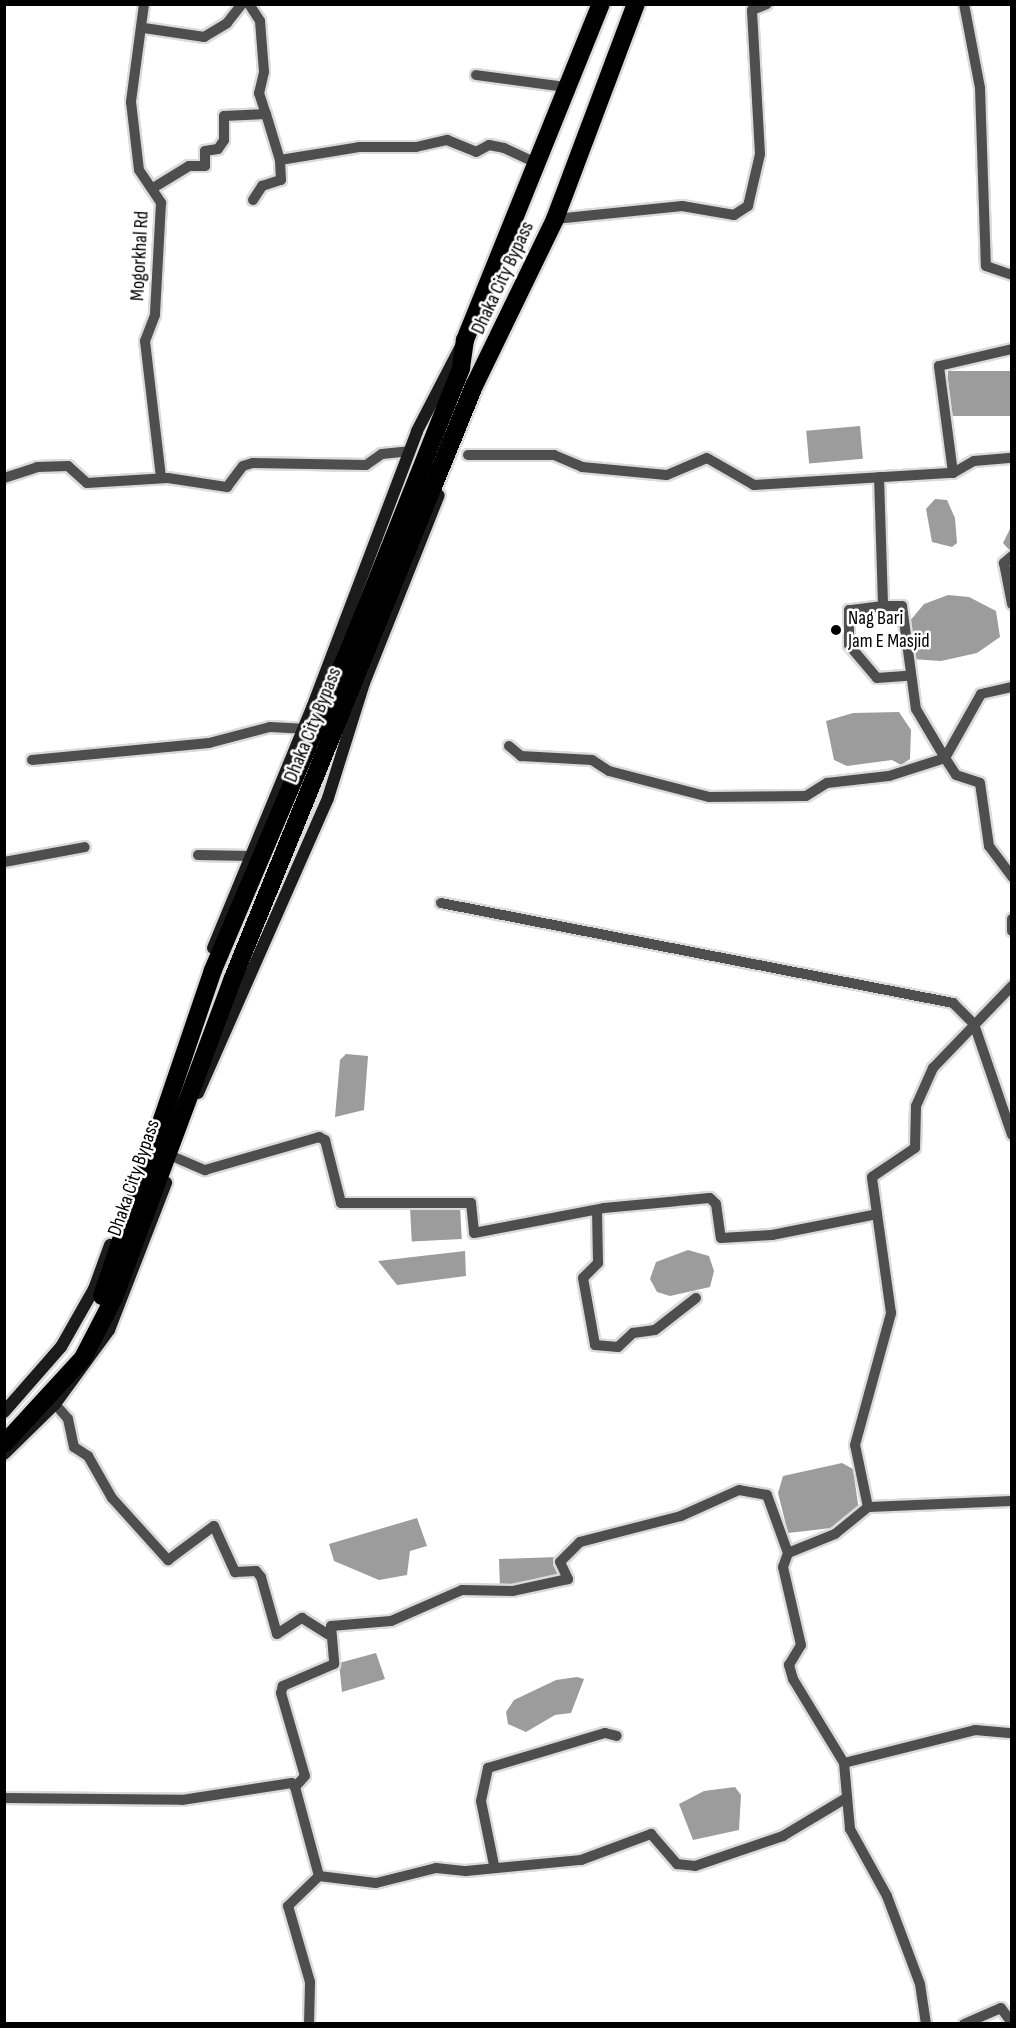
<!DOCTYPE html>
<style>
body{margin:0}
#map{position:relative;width:1016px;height:2028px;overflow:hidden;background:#fff;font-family:"Sofia Sans Condensed",sans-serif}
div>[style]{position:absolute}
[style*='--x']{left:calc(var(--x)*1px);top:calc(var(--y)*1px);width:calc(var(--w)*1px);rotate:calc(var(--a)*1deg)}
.water>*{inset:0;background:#9c9c9c;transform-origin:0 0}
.roads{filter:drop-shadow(2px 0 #dbdbdb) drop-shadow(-2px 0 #dbdbdb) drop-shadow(0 2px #dbdbdb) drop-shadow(0 -2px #dbdbdb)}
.street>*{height:10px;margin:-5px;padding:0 5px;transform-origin:5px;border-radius:5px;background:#4e4e4e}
.secondary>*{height:12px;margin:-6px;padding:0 6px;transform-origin:6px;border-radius:6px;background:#1b1b1b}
.highway>*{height:18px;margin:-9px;padding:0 9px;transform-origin:9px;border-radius:9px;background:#000}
.dots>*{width:16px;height:16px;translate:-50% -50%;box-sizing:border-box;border:3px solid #fff;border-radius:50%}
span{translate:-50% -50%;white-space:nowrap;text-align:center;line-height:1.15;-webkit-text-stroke:5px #fff;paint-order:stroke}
.street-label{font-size:20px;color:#000}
.poi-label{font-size:20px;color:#000}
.left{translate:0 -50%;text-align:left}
.frame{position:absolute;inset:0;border:6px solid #000;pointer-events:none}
</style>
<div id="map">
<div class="water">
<div style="left:1011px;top:371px;width:45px;height:63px;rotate:90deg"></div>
<div style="left:860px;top:426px;width:33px;height:54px;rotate:85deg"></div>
<div style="clip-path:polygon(935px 499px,947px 500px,955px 518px,957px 543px,952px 547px,932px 542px,926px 509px)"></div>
<div style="clip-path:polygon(1011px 527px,1011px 552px,1003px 543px)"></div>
<div style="clip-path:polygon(948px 595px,969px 597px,996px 611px,1000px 637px,977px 653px,941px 661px,911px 659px,909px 622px,924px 604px)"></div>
<div style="clip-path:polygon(899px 712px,911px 730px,910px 759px,901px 765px,892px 760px,847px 766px,834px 760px,826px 721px,853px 713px)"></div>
<div style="clip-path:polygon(346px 1054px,368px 1056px,364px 1110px,335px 1117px,340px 1060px)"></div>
<div style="left:460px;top:1206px;width:33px;height:50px;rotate:87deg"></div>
<div style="clip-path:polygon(688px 1250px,709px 1256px,714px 1271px,710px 1287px,670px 1296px,657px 1292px,650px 1279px,656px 1262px)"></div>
<div style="clip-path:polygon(465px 1251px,466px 1276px,397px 1285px,378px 1261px)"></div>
<div style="clip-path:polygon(842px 1463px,853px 1469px,859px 1511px,840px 1527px,788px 1533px,778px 1493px,783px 1476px)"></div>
<div style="clip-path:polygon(417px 1518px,427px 1546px,410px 1551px,407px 1575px,379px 1580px,334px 1561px,329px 1544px)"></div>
<div style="clip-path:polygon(557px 1557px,563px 1576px,500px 1589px,499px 1559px)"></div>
<div style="clip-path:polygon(376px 1653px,385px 1679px,342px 1692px,339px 1663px)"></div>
<div style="clip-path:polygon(577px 1677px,584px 1679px,571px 1713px,555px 1715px,526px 1732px,508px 1724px,506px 1712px,514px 1700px,556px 1680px)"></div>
<div style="clip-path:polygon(735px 1787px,741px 1795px,739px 1830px,693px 1840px,679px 1804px,704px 1791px)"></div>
</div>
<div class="roads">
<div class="street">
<div style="--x:144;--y:4;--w:99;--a:97.6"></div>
<div style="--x:131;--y:102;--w:68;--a:83.3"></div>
<div style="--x:139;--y:170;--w:40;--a:56"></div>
<div style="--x:161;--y:203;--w:112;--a:93.1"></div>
<div style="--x:155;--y:315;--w:28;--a:111"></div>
<div style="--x:145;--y:341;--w:138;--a:83.3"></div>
<div style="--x:249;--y:4;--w:20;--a:57"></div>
<div style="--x:260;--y:21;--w:51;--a:85.5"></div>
<div style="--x:264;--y:72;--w:22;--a:103"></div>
<div style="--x:259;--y:93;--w:22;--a:72"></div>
<div style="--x:964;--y:4;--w:86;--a:79.2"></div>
<div style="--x:980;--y:88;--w:178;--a:88.1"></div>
<div style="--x:986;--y:266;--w:28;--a:19"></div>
<div style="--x:144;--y:28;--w:61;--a:8.5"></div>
<div style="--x:204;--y:37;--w:27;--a:-31"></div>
<div style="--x:227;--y:23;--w:24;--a:-52"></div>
<div style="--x:476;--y:75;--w:91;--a:7.6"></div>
<div style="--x:153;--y:188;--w:42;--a:-31.4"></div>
<div style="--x:189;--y:166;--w:16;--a:0"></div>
<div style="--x:205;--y:166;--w:15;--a:-90"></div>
<div style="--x:205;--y:151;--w:13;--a:-9"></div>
<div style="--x:218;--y:149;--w:11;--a:-56"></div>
<div style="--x:224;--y:140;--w:24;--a:-90"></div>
<div style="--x:224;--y:116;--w:42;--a:-2.7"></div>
<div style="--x:266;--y:114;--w:48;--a:73.1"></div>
<div style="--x:253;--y:200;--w:17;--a:-57"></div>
<div style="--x:262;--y:186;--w:20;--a:-18"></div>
<div style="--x:281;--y:180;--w:20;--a:-93"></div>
<div style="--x:280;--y:160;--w:80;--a:-9.3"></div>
<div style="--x:359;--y:147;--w:57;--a:0"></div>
<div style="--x:416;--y:147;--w:32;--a:-13"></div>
<div style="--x:447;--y:140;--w:31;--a:22"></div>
<div style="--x:476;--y:152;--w:15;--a:-28"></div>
<div style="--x:489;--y:145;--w:15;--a:11"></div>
<div style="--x:504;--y:148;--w:35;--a:25"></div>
<div style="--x:555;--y:219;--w:128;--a:-5.8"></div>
<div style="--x:682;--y:206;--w:53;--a:9.8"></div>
<div style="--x:734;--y:215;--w:17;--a:-33"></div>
<div style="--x:748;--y:206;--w:53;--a:-77"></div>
<div style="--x:760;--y:154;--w:144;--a:-93.2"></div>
<div style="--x:752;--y:10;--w:16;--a:-22"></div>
<div style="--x:468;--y:455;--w:86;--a:0"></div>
<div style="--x:554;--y:455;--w:30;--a:23"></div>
<div style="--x:582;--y:467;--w:85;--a:5.4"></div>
<div style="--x:667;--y:475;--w:43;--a:-23"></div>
<div style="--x:707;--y:458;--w:54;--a:29.9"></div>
<div style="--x:754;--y:485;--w:199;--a:-3.5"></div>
<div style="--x:953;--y:473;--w:24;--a:-30"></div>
<div style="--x:974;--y:461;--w:38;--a:-5"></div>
<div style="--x:953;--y:473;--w:108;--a:-97.5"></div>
<div style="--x:939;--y:366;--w:75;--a:-13.1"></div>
<div style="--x:879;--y:477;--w:129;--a:88.2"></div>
<div style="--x:883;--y:606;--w:19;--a:0"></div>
<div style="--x:902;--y:606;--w:104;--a:82.3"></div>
<div style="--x:916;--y:709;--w:57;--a:59.4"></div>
<div style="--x:945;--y:758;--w:73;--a:-60.6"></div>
<div style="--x:981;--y:694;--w:32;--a:-13"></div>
<div style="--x:4;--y:478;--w:35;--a:-18"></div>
<div style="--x:37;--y:467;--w:31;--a:-2"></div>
<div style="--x:68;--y:466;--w:25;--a:42"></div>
<div style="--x:87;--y:483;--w:81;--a:-3.5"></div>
<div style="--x:168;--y:478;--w:60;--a:8.7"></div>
<div style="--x:227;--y:487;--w:26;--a:-53"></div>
<div style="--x:243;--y:466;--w:10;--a:-17"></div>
<div style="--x:253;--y:463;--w:113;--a:1"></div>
<div style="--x:366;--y:465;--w:19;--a:-35"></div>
<div style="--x:382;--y:454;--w:27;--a:-6"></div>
<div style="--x:1012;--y:556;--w:11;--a:139"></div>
<div style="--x:1004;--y:563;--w:42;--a:79"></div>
<div style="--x:883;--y:606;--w:34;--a:173"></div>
<div style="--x:849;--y:610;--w:35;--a:90"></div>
<div style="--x:849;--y:645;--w:43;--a:49.7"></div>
<div style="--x:877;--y:678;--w:31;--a:-4"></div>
<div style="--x:509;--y:746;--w:16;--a:40"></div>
<div style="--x:521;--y:756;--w:71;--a:3.2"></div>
<div style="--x:592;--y:760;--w:20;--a:33"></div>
<div style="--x:609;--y:771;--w:103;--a:14.6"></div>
<div style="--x:709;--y:797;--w:97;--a:-0.6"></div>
<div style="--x:806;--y:796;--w:25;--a:-32"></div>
<div style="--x:827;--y:783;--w:62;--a:-6.4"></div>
<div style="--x:889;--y:776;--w:59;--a:-17.8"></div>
<div style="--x:945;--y:758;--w:20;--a:57"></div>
<div style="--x:956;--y:775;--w:25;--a:18"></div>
<div style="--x:980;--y:783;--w:64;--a:81.9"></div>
<div style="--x:989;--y:846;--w:39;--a:53"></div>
<div style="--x:32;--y:760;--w:178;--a:-5.5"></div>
<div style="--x:209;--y:743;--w:63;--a:-14.7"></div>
<div style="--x:270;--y:727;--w:33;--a:3"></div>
<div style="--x:198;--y:855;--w:51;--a:1.1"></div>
<div style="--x:4;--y:862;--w:82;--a:-10.5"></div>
<div style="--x:441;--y:903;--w:522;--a:11.05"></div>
<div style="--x:953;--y:1003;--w:30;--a:45"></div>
<div style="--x:974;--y:1024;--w:117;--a:71.1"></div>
<div style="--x:1012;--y:919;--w:12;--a:90"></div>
<div style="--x:174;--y:1157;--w:34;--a:23"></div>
<div style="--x:205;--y:1170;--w:119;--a:-16.1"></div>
<div style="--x:319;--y:1137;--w:7;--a:27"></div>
<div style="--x:325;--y:1140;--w:65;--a:75.7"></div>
<div style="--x:341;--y:1203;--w:130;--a:0"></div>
<div style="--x:471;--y:1203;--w:30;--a:84"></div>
<div style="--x:474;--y:1233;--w:132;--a:-10.9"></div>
<div style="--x:604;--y:1208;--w:106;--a:-5.4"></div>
<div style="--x:710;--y:1198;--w:8;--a:45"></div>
<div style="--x:716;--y:1204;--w:34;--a:82"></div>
<div style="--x:721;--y:1238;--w:51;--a:-3.4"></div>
<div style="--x:772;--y:1235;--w:107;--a:-11.3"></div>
<div style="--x:597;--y:1210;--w:53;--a:88.9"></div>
<div style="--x:598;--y:1263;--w:21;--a:135"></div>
<div style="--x:583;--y:1278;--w:68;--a:79.8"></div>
<div style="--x:595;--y:1345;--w:23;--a:5"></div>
<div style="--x:618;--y:1347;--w:21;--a:-43"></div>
<div style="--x:633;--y:1333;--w:22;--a:-8"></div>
<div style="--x:655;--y:1330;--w:52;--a:-38"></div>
<div style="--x:55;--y:1404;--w:20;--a:49"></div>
<div style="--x:68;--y:1419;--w:29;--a:78"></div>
<div style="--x:74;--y:1447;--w:17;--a:33"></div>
<div style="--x:88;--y:1456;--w:48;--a:60.3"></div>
<div style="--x:112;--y:1498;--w:84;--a:47.9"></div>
<div style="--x:168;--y:1560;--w:57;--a:-36.5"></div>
<div style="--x:214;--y:1526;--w:51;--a:65.5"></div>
<div style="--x:235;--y:1572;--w:21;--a:-3"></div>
<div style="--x:256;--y:1571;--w:8;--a:50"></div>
<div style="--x:261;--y:1577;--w:59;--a:74.3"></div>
<div style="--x:277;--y:1634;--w:30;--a:-33"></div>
<div style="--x:302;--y:1618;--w:31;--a:32"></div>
<div style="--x:868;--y:1507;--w:144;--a:-2.4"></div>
<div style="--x:788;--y:1553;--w:62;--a:-109.9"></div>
<div style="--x:767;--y:1495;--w:28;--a:-170"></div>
<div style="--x:739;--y:1490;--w:64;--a:155.9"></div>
<div style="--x:681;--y:1516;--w:104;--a:165.6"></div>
<div style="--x:580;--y:1542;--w:28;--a:135"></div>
<div style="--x:560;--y:1562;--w:19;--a:65"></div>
<div style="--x:568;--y:1579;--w:56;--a:167.7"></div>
<div style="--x:513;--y:1591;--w:51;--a:-178.9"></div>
<div style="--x:462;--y:1590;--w:77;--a:156.4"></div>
<div style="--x:391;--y:1621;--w:60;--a:175.2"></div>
<div style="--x:331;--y:1626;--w:38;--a:85"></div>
<div style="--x:334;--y:1664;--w:56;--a:156.7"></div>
<div style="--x:283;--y:1686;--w:7;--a:106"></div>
<div style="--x:281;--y:1693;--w:86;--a:73.9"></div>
<div style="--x:305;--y:1776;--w:15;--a:132"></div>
<div style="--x:295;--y:1787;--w:92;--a:74.9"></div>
<div style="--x:319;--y:1876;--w:57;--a:7"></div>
<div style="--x:376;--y:1883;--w:62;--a:-14"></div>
<div style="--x:436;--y:1868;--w:30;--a:6"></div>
<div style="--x:466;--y:1871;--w:116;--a:-5.5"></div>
<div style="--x:581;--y:1860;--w:75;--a:-20.4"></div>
<div style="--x:651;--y:1834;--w:40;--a:49"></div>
<div style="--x:677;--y:1864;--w:18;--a:6"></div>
<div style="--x:695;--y:1866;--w:93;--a:-18.8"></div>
<div style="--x:783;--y:1836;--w:70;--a:-31"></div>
<div style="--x:844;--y:1763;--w:135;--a:-14.1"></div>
<div style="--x:975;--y:1730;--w:37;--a:5"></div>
<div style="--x:4;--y:1798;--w:178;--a:0.6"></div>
<div style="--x:182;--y:1800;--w:111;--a:-8.8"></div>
<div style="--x:292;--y:1783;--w:5;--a:53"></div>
<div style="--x:494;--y:1865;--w:65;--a:-101.5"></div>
<div style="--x:481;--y:1801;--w:34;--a:-78"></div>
<div style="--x:488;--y:1768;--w:122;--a:-16.7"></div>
<div style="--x:605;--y:1733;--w:12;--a:14"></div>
<div style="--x:309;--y:2024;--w:42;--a:-88.6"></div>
<div style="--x:310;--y:1982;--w:79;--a:-106.1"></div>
<div style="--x:288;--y:1906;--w:43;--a:-44.1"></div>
<div style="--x:926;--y:2024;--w:40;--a:-98.5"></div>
<div style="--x:920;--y:1984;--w:94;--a:-110.6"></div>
<div style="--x:887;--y:1896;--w:77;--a:-118.9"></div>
<div style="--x:850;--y:1829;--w:66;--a:-95.2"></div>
<div style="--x:844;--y:1763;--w:98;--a:-121.3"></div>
<div style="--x:793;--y:1679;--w:15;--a:-106"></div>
<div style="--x:789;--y:1665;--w:23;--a:-59"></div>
<div style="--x:801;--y:1645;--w:80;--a:-103"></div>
<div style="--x:783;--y:1567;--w:15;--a:-70"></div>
<div style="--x:788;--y:1553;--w:51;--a:-22"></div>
<div style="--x:835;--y:1534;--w:43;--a:-39.3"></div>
<div style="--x:868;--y:1507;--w:63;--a:-101.8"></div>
<div style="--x:855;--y:1445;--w:137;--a:-74.7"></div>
<div style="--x:891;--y:1313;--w:137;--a:-98"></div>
<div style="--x:872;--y:1177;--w:52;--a:-34"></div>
<div style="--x:915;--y:1148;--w:42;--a:-88.6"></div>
<div style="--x:916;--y:1106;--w:42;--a:-65.9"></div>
<div style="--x:933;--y:1068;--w:114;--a:-46.1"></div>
<div style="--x:964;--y:2024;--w:40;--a:-23.4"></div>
<div style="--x:1001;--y:2008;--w:19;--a:54"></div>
</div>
<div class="secondary">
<div style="--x:213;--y:948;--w:260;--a:-67.6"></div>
<div style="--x:312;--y:708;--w:296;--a:-69.2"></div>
<div style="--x:417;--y:431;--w:96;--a:-62.6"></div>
<div style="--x:198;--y:1093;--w:322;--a:-66.2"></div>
<div style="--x:328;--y:798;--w:121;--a:-72.6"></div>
<div style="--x:364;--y:683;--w:202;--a:-68.3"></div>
<div style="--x:4;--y:1412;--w:86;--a:-48.8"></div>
<div style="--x:61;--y:1347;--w:67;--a:-60.4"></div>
<div style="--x:94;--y:1289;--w:47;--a:-70"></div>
<div style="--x:4;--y:1454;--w:71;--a:-44.4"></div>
<div style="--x:55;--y:1404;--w:92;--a:-53.9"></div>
<div style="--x:109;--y:1330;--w:158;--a:-68.8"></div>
</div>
<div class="highway">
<div style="--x:102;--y:1296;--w:344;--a:-71.2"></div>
<div style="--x:213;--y:970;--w:342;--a:-67"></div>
<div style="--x:347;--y:655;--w:309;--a:-68.3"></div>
<div style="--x:461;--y:368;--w:28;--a:-82"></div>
<div style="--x:465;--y:340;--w:362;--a:-68"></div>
<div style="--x:4;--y:1444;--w:117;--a:-47.4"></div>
<div style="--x:83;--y:1358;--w:68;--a:-62.7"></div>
<div style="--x:114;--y:1298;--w:341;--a:-69.6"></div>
<div style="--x:233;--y:978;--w:639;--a:-67.85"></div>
<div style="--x:474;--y:386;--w:186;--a:-64.1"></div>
<div style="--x:555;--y:219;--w:230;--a:-69.4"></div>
</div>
</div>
<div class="dots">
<div style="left:836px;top:630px;background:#000"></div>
</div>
<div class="street-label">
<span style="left:140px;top:256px;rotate:-87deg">Mogorkhal Rd</span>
<span style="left:503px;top:278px;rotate:-65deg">Dhaka City Bypass</span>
<span style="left:313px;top:725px;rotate:-68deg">Dhaka City Bypass</span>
<span style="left:134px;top:1178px;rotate:-71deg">Dhaka City Bypass</span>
</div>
<div class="poi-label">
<span class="left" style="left:848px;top:630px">Nag Bari<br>Jam E Masjid</span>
</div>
<div class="frame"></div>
</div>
